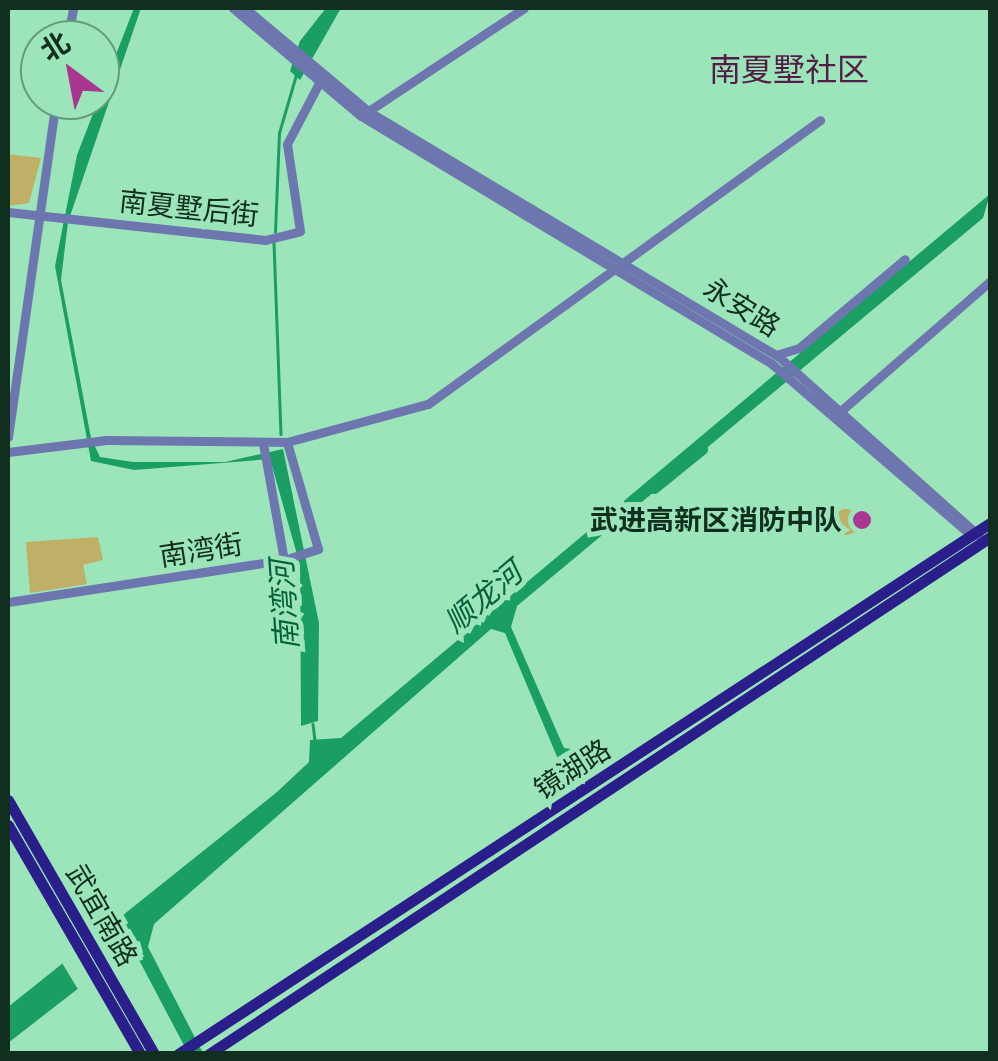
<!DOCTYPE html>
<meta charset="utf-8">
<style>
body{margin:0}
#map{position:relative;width:998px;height:1061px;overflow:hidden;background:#9ce4b9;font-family:"Archivo Narrow","Noto Sans SC",sans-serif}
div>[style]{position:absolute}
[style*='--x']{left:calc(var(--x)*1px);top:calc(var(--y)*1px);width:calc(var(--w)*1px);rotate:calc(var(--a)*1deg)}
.green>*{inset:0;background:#bfaf67}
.round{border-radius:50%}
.water>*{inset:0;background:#1b9e63}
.pier>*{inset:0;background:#9ce4b9}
.stream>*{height:2.5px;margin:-1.25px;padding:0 1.25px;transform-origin:1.25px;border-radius:1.25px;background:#1b9e63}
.river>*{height:11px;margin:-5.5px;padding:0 5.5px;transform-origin:5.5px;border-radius:5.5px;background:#1b9e63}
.minor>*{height:9px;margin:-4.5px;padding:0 4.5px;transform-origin:4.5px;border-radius:4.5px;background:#6e76b0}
.major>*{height:11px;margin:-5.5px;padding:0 5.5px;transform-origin:5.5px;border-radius:5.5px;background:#2a1e8b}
.dots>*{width:28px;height:28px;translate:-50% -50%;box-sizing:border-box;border:5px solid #9ce4b9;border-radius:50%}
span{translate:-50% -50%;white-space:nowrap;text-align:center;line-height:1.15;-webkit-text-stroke:10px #9ce4b9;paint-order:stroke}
.street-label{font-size:28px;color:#112f1f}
.poi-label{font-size:28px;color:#112f1f;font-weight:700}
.right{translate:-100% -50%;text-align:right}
.water-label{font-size:30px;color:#04613a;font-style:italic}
.quarter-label{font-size:32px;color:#531c47}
.frame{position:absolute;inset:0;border:10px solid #112f1f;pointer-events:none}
.north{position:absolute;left:20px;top:20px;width:100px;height:100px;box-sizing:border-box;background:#9ce4b9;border:2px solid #649c7b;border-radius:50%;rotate:328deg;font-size:28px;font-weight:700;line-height:40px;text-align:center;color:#112f1f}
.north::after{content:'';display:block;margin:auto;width:35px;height:45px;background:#a93691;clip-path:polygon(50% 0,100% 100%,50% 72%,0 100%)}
</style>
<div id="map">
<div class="green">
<div style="clip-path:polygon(8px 154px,41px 158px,29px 203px,8px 206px)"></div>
<div class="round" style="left:833px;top:509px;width:26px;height:26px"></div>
<div style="clip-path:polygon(98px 537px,103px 560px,83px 565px,87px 584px,30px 593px,26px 542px)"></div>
</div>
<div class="water">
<div style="clip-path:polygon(134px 8px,141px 8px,68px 222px,61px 280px,91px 438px,100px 457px,133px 462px,225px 462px,283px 449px,319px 623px,318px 721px,301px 726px,300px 565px,270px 459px,134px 470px,91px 461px,55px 266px,77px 155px)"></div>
<div style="clip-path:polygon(326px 8px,341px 8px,300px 80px,290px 71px,300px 41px)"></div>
<div style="clip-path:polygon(990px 194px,983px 218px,517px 606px,511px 627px,564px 748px,600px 753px,572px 768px,558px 759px,505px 633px,491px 629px,154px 924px,148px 947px,203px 1053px,188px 1053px,138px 958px,124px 953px,8px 1043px,8px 1007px,277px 792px,309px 762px,310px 740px,341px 738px)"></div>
</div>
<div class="pier">
<div style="clip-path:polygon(99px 927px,118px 959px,79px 991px,59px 958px)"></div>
</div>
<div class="stream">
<div style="--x:275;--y:232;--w:99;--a:-87.7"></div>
<div style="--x:279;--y:133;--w:60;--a:-73.7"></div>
<div style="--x:274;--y:243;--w:191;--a:87.9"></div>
<div style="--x:313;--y:724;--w:16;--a:83"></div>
</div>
<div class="river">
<div style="--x:654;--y:488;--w:62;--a:-39.1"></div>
</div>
<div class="minor">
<div style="--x:233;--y:8;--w:167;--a:40.2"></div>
<div style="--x:361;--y:116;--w:480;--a:31.1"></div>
<div style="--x:772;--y:364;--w:264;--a:40.7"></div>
<div style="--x:245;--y:8;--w:160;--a:39.9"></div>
<div style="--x:368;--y:111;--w:479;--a:30.9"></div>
<div style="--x:779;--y:357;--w:268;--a:41.8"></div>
<div style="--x:67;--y:40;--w:33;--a:-79"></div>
<div style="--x:367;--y:112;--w:188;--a:-33.5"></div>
<div style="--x:8;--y:212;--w:259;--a:6.2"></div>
<div style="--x:265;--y:240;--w:36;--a:-14"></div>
<div style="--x:300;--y:231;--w:88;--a:-98.5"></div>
<div style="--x:287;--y:144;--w:69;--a:-62.3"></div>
<div style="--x:776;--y:355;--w:24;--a:-17"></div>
<div style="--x:799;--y:348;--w:138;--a:-40"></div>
<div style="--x:843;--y:409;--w:195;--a:-41"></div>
<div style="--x:8;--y:437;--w:340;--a:-81.9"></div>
<div style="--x:8;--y:452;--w:99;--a:-7"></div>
<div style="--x:106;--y:440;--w:181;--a:0.6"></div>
<div style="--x:287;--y:442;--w:146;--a:-15.1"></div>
<div style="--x:428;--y:404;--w:484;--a:-35.9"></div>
<div style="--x:284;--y:560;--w:36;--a:-18"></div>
<div style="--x:318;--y:549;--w:111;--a:-106.2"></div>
<div style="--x:8;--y:602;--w:279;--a:-8.7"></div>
<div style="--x:284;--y:560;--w:119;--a:-100.2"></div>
</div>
<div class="major">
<div style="--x:8;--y:800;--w:293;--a:60.1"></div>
<div style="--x:8;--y:825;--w:264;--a:60"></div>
<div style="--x:178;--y:1054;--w:970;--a:-33.18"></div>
<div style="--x:209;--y:1054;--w:937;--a:-33.5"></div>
</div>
<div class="dots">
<div style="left:862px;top:520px;background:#a93691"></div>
</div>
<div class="street-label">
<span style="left:189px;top:208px;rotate:6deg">南夏墅后街</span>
<span style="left:742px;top:307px;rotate:32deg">永安路</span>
<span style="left:201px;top:550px;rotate:-9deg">南湾街</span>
<span style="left:572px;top:769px;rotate:-33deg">镜湖路</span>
<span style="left:102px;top:915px;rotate:60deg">武宜南路</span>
</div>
<div class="poi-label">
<span class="right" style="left:842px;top:520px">武进高新区消防中队</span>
</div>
<div class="water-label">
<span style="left:483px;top:597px;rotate:-40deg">顺龙河</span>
<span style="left:284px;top:605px;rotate:-94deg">南湾河</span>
</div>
<div class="quarter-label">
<span style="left:789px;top:70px">南夏墅社区</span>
</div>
<div class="frame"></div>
<div class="north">北</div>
</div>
